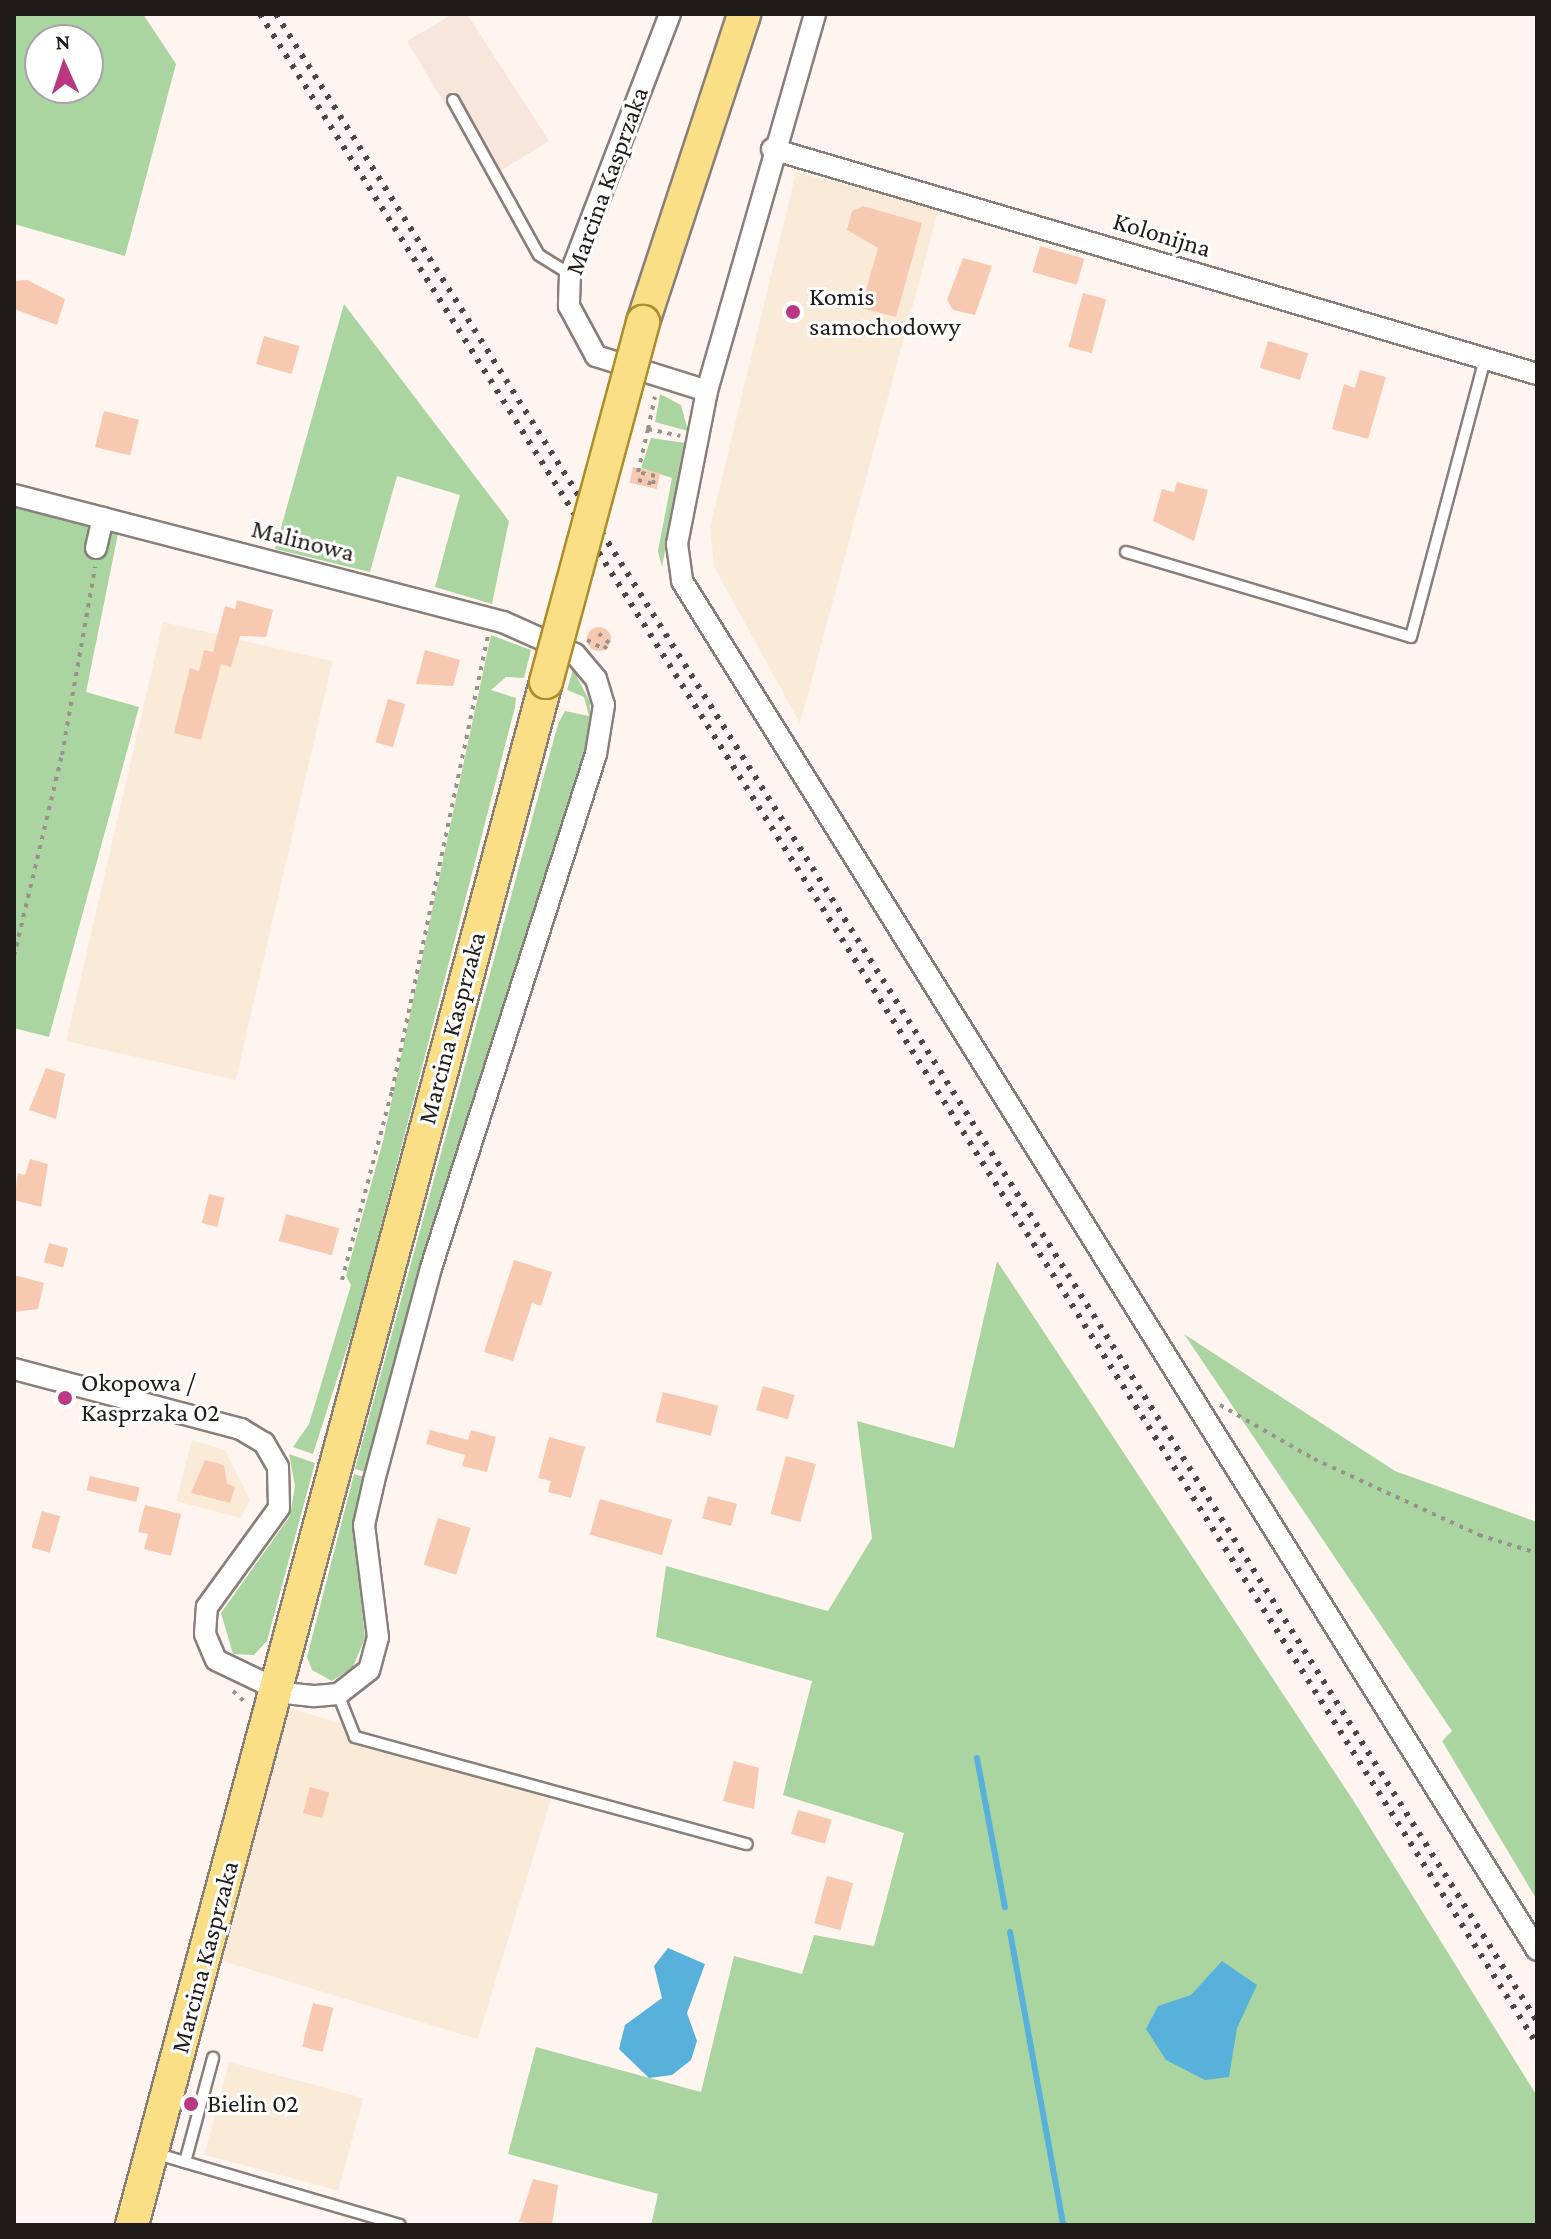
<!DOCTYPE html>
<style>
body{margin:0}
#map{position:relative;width:1551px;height:2239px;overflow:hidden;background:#fff5f0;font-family:"Crimson Pro",serif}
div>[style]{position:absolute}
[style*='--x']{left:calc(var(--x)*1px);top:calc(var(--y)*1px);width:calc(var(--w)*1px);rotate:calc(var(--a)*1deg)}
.commercial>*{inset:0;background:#faebd8;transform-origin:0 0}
.built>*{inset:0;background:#f8e6dd}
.green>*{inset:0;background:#aad5a1}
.water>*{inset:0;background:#58b1db}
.stream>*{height:6px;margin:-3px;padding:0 3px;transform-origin:3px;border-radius:3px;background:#58b1db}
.building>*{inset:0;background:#f8c9b1;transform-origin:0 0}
.round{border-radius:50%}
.path>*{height:4px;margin-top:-2px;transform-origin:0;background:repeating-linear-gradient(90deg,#98918d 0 4px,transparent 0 10px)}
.roads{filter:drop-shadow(2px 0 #887f7b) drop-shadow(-2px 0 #887f7b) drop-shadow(0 2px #887f7b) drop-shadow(0 -2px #887f7b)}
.lane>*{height:10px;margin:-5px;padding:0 5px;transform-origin:5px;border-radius:5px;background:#fff}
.street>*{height:20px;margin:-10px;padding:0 10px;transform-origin:10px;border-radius:10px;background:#fff}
.primary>*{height:32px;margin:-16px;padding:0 16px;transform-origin:16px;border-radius:16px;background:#fbdf87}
.rail>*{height:6px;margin-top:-3px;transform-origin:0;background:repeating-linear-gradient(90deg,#4d4946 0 4px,transparent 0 12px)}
.bridges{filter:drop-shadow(2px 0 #ac8d2c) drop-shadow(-2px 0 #ac8d2c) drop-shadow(0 2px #ac8d2c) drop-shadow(0 -2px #ac8d2c)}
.primary-bridge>*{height:32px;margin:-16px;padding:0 16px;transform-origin:16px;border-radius:16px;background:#fbdf87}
.dots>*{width:22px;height:22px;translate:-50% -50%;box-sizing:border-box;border:4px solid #fff;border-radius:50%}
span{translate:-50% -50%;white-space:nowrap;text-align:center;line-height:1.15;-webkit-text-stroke:6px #fff;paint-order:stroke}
.street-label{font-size:26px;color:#1e1b19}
.poi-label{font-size:26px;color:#1e1b19}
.left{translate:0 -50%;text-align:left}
.frame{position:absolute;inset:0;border:16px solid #1e1b19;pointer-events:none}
.north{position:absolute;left:24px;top:24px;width:80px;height:80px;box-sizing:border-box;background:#fff;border:2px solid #a5a4a3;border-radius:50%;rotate:357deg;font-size:22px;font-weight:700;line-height:32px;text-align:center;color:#1e1b19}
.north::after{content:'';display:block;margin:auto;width:28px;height:36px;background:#b83883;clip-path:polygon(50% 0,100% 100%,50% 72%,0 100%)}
</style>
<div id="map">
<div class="commercial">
<div style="clip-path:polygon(796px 172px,939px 208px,800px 723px,714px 567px,710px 527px)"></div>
<div style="left:163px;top:622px;width:174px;height:430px;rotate:13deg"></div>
<div style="clip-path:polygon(192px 1440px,225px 1450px,250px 1500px,241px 1518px,176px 1501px)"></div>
<div style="left:274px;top:1703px;width:293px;height:262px;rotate:17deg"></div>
<div style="left:229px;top:2062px;width:139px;height:96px;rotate:15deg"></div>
</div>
<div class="built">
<div style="clip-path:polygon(453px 14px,467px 14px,549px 141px,489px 178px,407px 41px)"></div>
</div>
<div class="green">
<div style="clip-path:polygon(evenodd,14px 14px,143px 14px,176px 64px,125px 256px,14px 224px,14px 14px,40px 40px,88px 40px,88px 88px,40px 88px,40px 40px)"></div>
<div style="clip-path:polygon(344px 304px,509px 521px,492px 604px,435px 587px,460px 495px,397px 476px,370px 572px,275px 549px)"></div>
<div style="clip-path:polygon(660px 394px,681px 405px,688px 431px,655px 422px)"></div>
<div style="clip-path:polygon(651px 438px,685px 443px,662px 567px,658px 551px,672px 478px,641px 468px)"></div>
<div style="clip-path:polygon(14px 501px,119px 529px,86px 692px,139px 707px,49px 1037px,14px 1028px)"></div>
<div style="clip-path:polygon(491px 635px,531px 650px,524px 678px,506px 677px,491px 690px,516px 698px,515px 707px,359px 1311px,313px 1454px,293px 1447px,309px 1424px,351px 1285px,346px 1276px,383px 1141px)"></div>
<div style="clip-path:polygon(573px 669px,590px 702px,591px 735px,442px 1199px,366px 1472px,355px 1469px,558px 724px,565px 711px,589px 716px,584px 697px,567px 690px)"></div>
<div style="clip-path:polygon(997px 1261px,1353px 1800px,1537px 2096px,1537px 2225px,651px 2225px,658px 2194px,508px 2154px,536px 2047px,701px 2092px,734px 1956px,802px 1974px,814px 1935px,874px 1946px,904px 1833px,783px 1795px,812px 1681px,656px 1637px,666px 1566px,828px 1611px,872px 1538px,857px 1421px,954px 1448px)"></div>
<div style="clip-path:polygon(1184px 1334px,1395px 1471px,1537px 1522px,1537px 1900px,1442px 1741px,1452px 1731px)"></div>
<div style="clip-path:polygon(289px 1454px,315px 1463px,267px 1641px,254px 1655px,233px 1654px,221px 1613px,290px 1516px,295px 1486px)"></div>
<div style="clip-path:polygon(354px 1474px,364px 1477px,354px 1531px,365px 1638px,353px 1667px,332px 1681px,312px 1670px,307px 1657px)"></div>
</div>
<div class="water">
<div style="clip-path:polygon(668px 1948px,705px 1964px,687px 2013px,697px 2041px,691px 2060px,672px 2075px,649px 2078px,619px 2049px,625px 2025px,662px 1998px,654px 1966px)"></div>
<div style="clip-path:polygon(1222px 1961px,1257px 1985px,1237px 2028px,1229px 2077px,1205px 2080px,1166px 2060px,1146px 2029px,1158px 2006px,1191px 1995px)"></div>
</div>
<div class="stream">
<div style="--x:977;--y:1758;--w:152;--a:79.4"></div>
<div style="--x:1010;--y:1932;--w:298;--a:79.7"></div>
</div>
<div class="building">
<div style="clip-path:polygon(863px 206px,922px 223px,896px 317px,861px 308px,878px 248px,847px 230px,852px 211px)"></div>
<div style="left:1040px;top:246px;width:46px;height:27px;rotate:16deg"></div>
<div style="clip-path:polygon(963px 258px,992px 266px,975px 315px,953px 310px,947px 300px)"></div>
<div style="clip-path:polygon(27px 280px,65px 299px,57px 325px,14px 309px,14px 281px)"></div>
<div style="left:1083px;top:293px;width:24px;height:56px;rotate:15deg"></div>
<div style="left:264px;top:336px;width:37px;height:29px;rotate:16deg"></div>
<div style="left:1268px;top:341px;width:42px;height:28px;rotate:17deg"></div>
<div style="clip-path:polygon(1360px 370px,1386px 377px,1368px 439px,1332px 429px,1344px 384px,1355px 388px)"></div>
<div style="left:104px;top:411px;width:36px;height:37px;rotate:14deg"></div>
<div style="left:633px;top:467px;width:28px;height:16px;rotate:13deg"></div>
<div style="clip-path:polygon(1177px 482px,1208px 490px,1194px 541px,1153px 521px,1162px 489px,1174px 492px)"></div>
<div style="clip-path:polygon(237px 600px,273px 610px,266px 637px,240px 636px,231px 667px,221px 664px,201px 740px,174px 733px,190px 668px,199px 671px,204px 650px,213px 652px,225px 606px,235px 609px)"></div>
<div class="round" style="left:587px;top:627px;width:24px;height:24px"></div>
<div style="clip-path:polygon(425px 650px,460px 660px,453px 686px,416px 684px)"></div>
<div style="left:388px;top:699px;width:18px;height:45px;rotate:16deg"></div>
<div style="clip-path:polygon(46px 1068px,65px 1074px,56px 1119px,29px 1110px)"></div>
<div style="clip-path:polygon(30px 1159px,48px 1164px,41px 1207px,14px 1200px,18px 1173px,25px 1175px)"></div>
<div style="left:209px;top:1194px;width:16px;height:30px;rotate:14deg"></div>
<div style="left:286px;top:1214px;width:55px;height:28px;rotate:15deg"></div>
<div style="left:49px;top:1243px;width:20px;height:20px;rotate:15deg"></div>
<div style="clip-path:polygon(514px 1260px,552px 1272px,541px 1306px,532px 1303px,513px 1361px,484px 1352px)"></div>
<div style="clip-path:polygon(14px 1275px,44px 1283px,38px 1309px,14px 1312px)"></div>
<div style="left:763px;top:1386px;width:33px;height:25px;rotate:16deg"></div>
<div style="left:663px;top:1392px;width:57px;height:31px;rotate:14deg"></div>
<div style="clip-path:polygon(430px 1430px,468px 1440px,471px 1430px,496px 1437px,487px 1472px,462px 1466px,465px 1455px,426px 1444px)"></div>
<div style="clip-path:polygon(549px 1437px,585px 1447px,571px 1498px,548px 1492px,551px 1481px,538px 1478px)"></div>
<div style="left:786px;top:1456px;width:31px;height:60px;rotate:15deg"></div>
<div style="clip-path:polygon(205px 1460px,224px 1465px,227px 1484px,235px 1487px,230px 1503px,191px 1493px)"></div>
<div style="left:90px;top:1476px;width:51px;height:15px;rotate:13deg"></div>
<div style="left:708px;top:1496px;width:30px;height:23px;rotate:15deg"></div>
<div style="left:600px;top:1499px;width:75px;height:37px;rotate:16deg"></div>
<div style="clip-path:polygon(145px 1505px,181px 1514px,171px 1556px,144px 1549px,148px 1534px,138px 1532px)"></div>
<div style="left:42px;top:1511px;width:19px;height:38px;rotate:16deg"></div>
<div style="left:438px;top:1518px;width:34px;height:49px;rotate:17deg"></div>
<div style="clip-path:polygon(734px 1761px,759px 1768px,754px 1809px,723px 1801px)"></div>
<div style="left:310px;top:1787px;width:20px;height:27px;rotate:15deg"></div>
<div style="left:798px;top:1810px;width:35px;height:25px;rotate:16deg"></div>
<div style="left:827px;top:1876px;width:27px;height:49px;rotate:15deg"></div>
<div style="left:313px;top:2003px;width:21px;height:45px;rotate:14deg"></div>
<div style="clip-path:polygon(533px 2179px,558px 2185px,552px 2225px,519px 2222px)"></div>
</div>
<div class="path">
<div style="--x:648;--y:429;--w:33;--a:-78"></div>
<div style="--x:638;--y:480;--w:16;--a:15"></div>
<div style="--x:653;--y:484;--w:8;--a:-76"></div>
<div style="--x:655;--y:476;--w:17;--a:-167"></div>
<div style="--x:638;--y:472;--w:44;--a:-76.9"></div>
<div style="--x:648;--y:429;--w:33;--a:12"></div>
<div style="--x:587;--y:640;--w:19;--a:28"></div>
<div style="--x:604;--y:649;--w:8;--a:-50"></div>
<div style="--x:609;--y:643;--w:16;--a:-137"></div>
<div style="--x:14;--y:956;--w:207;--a:-76.6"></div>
<div style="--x:62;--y:755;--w:191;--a:-80"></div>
<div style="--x:342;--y:1280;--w:196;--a:-75.2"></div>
<div style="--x:392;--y:1091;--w:466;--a:-78.1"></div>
<div style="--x:1220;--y:1405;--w:108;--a:29.9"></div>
<div style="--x:1314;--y:1459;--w:182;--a:24.7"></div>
<div style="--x:1479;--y:1535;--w:61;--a:17.2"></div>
<div style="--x:233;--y:1691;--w:18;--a:43"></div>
</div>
<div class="roads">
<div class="lane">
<div style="--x:453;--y:100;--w:177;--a:61"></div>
<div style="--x:539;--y:255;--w:36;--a:32"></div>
<div style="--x:1126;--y:552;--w:297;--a:16.6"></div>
<div style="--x:1411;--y:637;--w:289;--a:-75.1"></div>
<div style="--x:338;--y:1694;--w:46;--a:68.4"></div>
<div style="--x:355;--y:1737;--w:406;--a:15.3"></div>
<div style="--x:154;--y:2153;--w:256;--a:16.3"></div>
<div style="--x:185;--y:2162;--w:108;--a:-74.9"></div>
</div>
<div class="street">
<div style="--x:670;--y:14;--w:279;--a:111"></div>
<div style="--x:570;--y:274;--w:32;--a:92"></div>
<div style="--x:569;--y:306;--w:57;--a:61.6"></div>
<div style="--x:596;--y:356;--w:116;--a:17.5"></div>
<div style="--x:815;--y:14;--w:392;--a:106"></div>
<div style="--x:707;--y:391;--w:156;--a:101.1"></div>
<div style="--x:677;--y:544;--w:37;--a:82"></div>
<div style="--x:682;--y:581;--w:1614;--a:58.01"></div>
<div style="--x:772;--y:149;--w:797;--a:16.39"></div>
<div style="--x:14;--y:495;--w:505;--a:14.56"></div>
<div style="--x:503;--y:622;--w:79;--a:24"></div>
<div style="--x:575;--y:654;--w:33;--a:50"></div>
<div style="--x:596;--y:679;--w:27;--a:73"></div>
<div style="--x:604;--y:705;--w:50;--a:99.3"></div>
<div style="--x:596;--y:754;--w:540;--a:107.8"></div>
<div style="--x:431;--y:1268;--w:220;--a:105"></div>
<div style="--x:374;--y:1481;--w:45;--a:102.8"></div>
<div style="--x:364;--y:1525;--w:113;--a:82.9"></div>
<div style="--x:378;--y:1637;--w:34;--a:105"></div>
<div style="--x:369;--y:1670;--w:39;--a:142"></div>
<div style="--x:338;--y:1694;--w:25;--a:175"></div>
<div style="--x:313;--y:1696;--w:28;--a:-174"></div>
<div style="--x:285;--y:1693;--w:76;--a:-154.4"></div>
<div style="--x:216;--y:1660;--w:28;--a:-113"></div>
<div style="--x:205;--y:1634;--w:27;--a:-86"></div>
<div style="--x:207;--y:1607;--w:122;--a:-54"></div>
<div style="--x:279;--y:1508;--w:41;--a:-91.4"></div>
<div style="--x:278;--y:1467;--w:28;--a:-120"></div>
<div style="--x:264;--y:1443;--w:27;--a:-149"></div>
<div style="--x:241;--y:1429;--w:235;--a:-165.2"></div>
<div style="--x:96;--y:548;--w:31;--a:-77"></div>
</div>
<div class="primary">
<div style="--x:643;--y:322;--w:324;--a:-71.8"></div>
<div style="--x:132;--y:2225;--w:1598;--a:-74.98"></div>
</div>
</div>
<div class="rail">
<div style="--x:260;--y:14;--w:2398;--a:57.83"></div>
<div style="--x:276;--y:14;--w:2370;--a:57.86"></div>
</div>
<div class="bridges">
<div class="primary-bridge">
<div style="--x:546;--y:682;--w:373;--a:-74.9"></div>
</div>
</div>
<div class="dots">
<div style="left:793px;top:312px;background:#b83883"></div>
<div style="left:65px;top:1398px;background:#b83883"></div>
<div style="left:191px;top:2104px;background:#b83883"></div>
</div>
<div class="street-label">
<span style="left:607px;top:181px;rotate:-70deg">Marcina Kasprzaka</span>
<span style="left:1162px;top:235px;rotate:17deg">Kolonijna</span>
<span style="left:303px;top:541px;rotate:14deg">Malinowa</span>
<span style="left:452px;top:1028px;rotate:-75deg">Marcina Kasprzaka</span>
<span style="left:205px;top:1957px;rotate:-75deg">Marcina Kasprzaka</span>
</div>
<div class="poi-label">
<span class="left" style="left:809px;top:312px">Komis<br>samochodowy</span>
<span class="left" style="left:81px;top:1398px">Okopowa /<br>Kasprzaka 02</span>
<span class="left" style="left:207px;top:2104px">Bielin 02</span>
</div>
<div class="frame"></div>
<div class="north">N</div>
</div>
